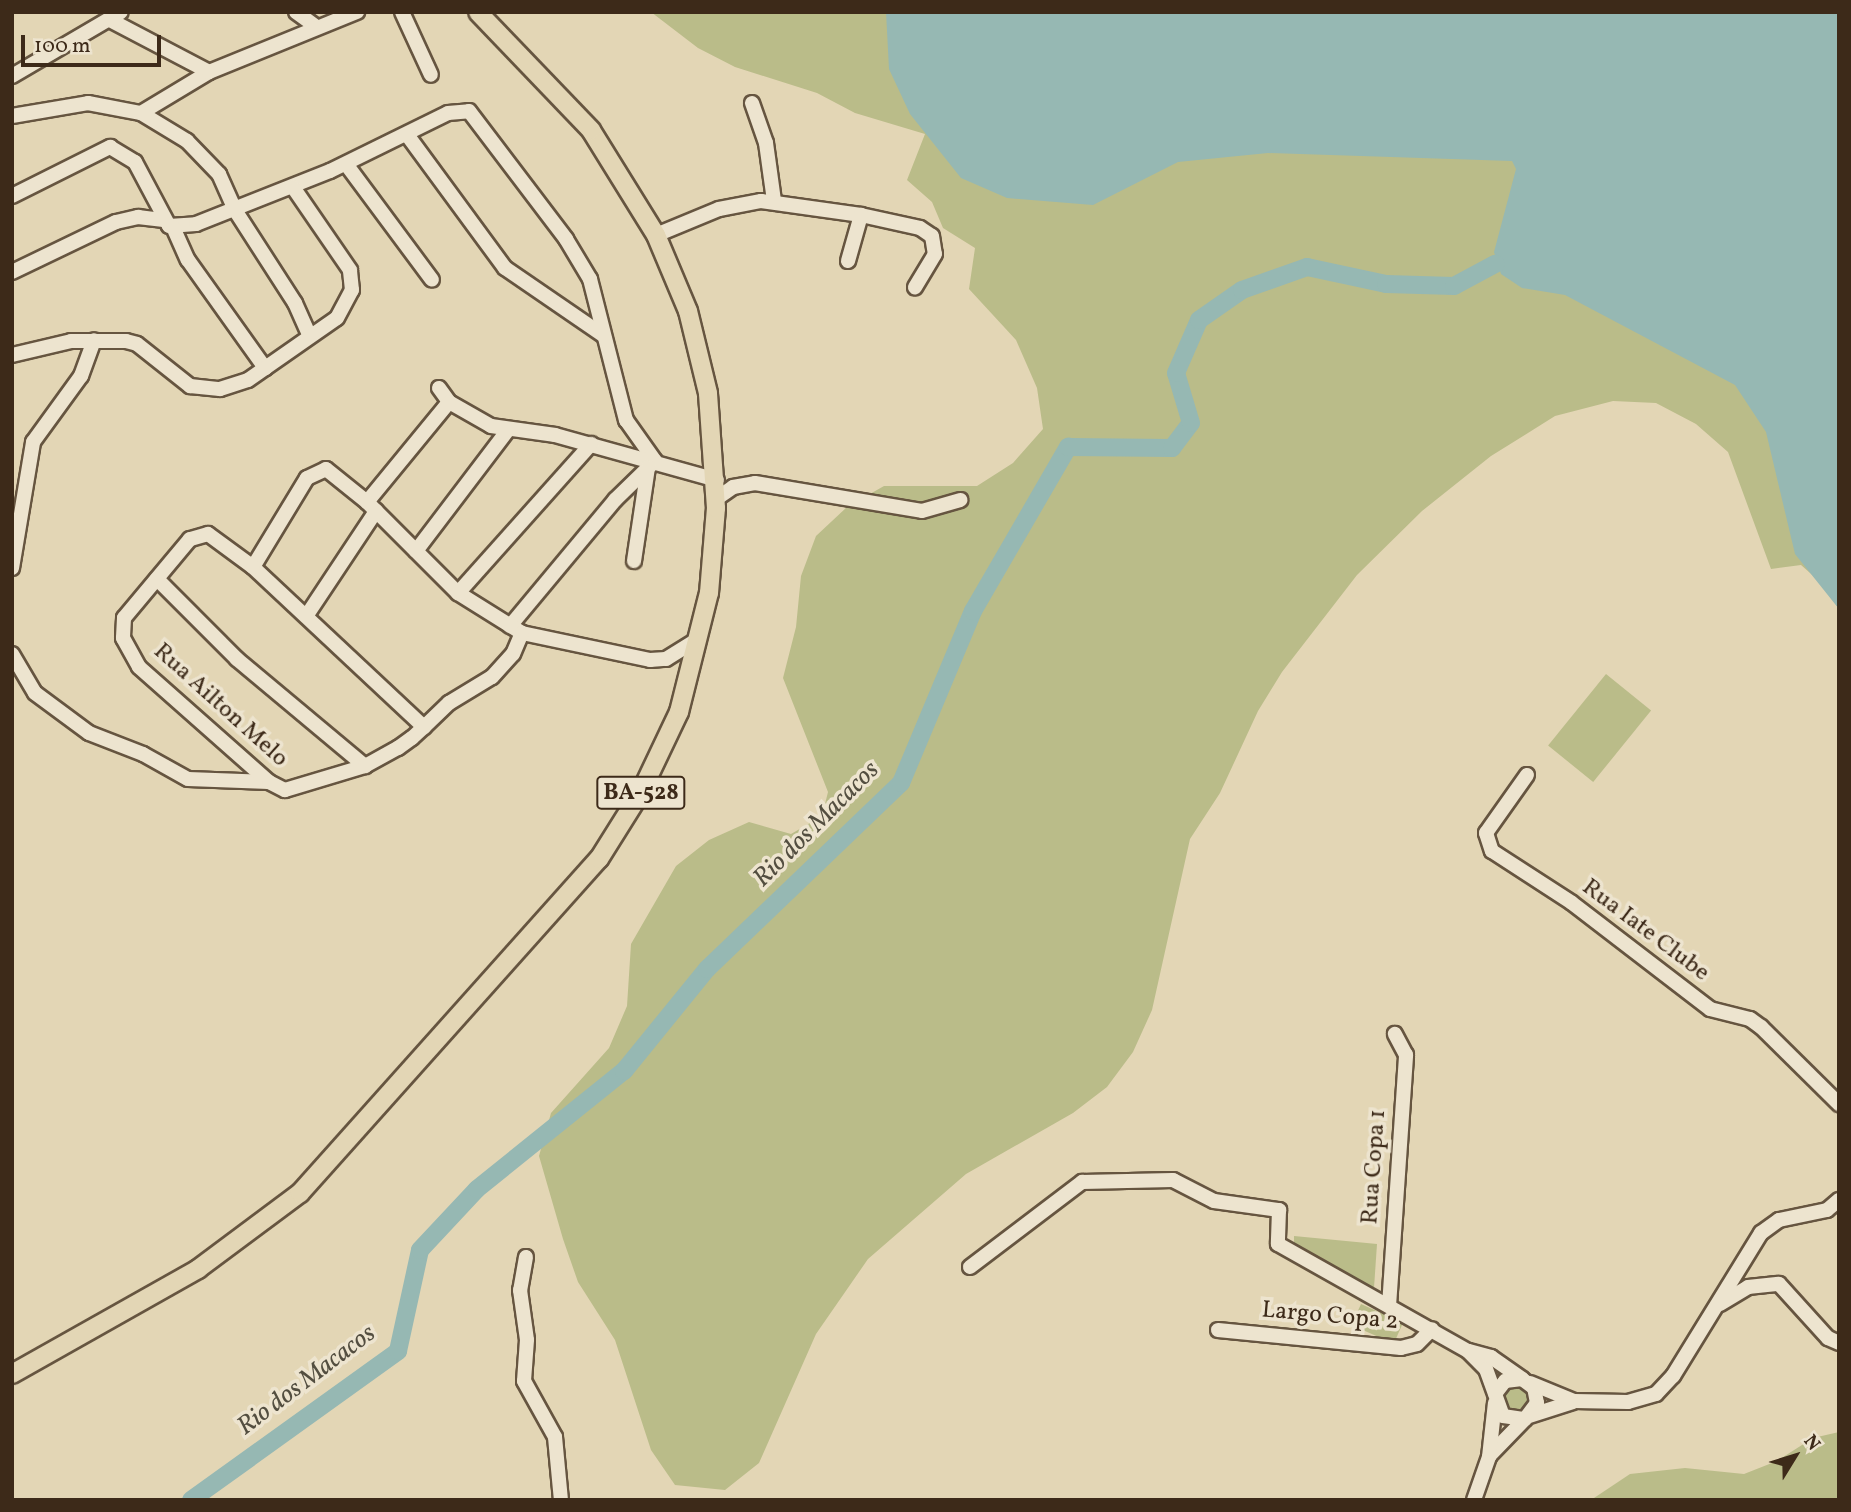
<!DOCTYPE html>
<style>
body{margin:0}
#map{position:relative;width:1851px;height:1512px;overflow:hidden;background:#e3d6b5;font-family:Vollkorn,serif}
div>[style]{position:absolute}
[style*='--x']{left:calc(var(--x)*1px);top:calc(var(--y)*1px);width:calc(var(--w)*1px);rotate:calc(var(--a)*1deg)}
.green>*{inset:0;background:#babc89;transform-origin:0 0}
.water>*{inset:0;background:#96b8b3}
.river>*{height:18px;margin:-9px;padding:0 9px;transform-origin:9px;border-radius:9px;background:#96b8b3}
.roads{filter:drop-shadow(2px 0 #665540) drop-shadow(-2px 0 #665540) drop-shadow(0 2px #665540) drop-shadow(0 -2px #665540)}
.minor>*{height:14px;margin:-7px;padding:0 7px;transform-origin:7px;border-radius:7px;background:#ede4cf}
.major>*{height:18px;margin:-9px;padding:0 9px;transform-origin:9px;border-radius:9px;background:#e3d6b5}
span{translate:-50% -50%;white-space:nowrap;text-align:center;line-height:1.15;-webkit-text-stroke:7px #ede4cf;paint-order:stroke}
.shield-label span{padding:2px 5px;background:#ede4cf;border:2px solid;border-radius:5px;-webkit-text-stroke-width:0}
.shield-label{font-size:23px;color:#3d2a19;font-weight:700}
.street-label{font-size:24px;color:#3d2a19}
.water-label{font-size:26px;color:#534e40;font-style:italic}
.frame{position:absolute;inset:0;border:14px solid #3d2a19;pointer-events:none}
.north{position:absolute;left:1760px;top:1421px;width:70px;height:70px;-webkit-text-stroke:5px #ede4cf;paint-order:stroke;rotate:52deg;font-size:19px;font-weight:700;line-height:28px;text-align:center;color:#3d2a19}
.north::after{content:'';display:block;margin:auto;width:24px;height:32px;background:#3d2a19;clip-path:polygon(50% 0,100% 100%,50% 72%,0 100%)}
.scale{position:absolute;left:21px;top:35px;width:140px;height:32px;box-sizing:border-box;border:4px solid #3d2a19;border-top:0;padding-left:9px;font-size:21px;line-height:24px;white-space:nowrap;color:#3d2a19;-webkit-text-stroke:5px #ede4cf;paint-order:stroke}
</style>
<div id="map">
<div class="green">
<div style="clip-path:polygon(651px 12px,1144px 12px,1437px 78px,1749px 374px,1839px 609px,1818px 580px,1801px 565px,1771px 569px,1728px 452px,1696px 424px,1656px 403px,1613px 401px,1555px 416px,1491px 456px,1422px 511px,1357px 575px,1282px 672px,1258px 711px,1220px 793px,1190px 839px,1152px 1010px,1133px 1052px,1107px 1087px,1073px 1113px,966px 1174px,868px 1259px,816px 1334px,759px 1463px,725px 1490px,675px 1485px,651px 1450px,615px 1340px,578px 1282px,563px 1239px,539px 1156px,551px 1113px,609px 1048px,627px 1006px,631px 944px,676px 866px,709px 840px,749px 822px,791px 834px,822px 816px,828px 792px,783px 678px,796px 627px,801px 576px,816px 536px,847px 507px,884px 486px,977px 486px,1013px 463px,1043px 429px,1037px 388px,1016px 340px,969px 289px,975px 248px,943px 228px,932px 202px,907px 180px,925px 134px,855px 113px,817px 93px,735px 67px,698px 48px)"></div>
<div style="left:1606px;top:674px;width:58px;height:92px;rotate:39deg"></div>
<div style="clip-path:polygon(1294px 1236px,1377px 1244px,1374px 1288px,1294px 1245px)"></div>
<div style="left:1361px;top:1304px;width:46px;height:23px;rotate:24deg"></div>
<div style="clip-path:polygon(1506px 1384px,1529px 1386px,1532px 1408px,1512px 1417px,1498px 1393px)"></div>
<div style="clip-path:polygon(1839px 1432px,1839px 1500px,1591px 1500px,1630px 1474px,1685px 1468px,1744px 1474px,1777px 1461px,1813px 1438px)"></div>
</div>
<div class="water">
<div style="clip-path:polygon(886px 12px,1839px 12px,1839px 609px,1795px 554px,1766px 432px,1735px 385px,1565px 295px,1522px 288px,1501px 274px,1494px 252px,1516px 169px,1512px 161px,1268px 153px,1178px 162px,1093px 205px,1007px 198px,961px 178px,910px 114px,889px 69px)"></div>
</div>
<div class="river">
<div style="--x:191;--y:1500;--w:255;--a:-35.7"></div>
<div style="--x:398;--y:1351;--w:103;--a:-77.7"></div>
<div style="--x:420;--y:1250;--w:83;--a:-46.9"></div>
<div style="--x:477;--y:1189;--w:189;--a:-38.8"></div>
<div style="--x:624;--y:1071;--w:132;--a:-50.9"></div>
<div style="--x:707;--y:969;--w:269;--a:-43.8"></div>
<div style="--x:901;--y:783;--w:186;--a:-67.3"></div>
<div style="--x:973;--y:611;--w:190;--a:-59.9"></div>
<div style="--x:1068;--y:447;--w:104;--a:0.6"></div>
<div style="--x:1172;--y:448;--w:31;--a:-53"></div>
<div style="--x:1191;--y:423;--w:52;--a:-106.7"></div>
<div style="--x:1176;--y:373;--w:58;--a:-66.5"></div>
<div style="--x:1199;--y:320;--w:52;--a:-34.9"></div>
<div style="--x:1242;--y:290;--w:69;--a:-19.5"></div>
<div style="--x:1307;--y:267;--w:81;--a:12.1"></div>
<div style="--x:1386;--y:284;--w:68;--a:1.7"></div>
<div style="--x:1454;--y:286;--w:47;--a:-28.2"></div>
</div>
<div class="roads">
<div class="minor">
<div style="--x:296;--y:12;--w:24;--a:36"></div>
<div style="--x:402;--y:12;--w:69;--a:65.3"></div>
<div style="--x:110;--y:20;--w:112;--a:27.7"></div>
<div style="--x:12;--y:76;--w:126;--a:-30.4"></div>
<div style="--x:752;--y:103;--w:42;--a:70.7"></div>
<div style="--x:766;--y:143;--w:59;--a:82.1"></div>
<div style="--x:141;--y:113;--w:79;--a:-31.1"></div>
<div style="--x:209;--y:72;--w:160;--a:-22.1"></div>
<div style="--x:12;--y:116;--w:77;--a:-9.7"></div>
<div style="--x:88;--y:103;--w:54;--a:10.7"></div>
<div style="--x:141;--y:113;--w:54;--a:31.3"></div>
<div style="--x:187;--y:141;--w:46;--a:45.9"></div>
<div style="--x:219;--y:174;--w:39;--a:66"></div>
<div style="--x:235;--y:210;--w:111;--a:57.2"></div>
<div style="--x:295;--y:303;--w:36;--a:66"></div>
<div style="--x:408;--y:136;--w:164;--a:53.7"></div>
<div style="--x:505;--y:268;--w:119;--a:34.4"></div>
<div style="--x:346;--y:164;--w:144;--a:53.4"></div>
<div style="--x:12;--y:196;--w:110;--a:-26.6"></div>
<div style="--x:110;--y:147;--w:29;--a:31"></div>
<div style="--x:135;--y:162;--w:72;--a:62"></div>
<div style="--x:169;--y:226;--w:27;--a:-4"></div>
<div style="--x:196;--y:224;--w:144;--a:-21.6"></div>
<div style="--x:330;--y:171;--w:131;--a:-26.2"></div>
<div style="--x:448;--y:113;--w:21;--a:-5"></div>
<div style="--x:469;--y:111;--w:161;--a:52.8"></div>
<div style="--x:566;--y:239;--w:47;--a:59"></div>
<div style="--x:590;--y:279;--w:146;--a:75.7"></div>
<div style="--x:626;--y:420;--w:50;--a:54.7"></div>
<div style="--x:655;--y:461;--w:56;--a:135.7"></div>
<div style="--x:615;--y:500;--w:164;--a:129.8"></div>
<div style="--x:173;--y:227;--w:36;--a:66"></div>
<div style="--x:188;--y:260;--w:133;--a:54.5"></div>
<div style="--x:656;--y:235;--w:68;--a:-22.4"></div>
<div style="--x:719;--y:209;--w:43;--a:-10.8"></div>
<div style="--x:761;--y:201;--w:101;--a:8"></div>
<div style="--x:861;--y:215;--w:60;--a:12.4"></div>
<div style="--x:920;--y:228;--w:14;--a:34"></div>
<div style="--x:932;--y:236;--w:18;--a:81"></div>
<div style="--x:935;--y:254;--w:39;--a:121"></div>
<div style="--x:848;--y:261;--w:48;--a:-74.2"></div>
<div style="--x:12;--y:272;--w:115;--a:-25.7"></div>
<div style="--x:116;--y:222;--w:23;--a:-13"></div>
<div style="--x:138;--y:217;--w:26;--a:7"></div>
<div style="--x:12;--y:355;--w:61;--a:-13.3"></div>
<div style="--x:71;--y:341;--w:55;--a:0"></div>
<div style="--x:126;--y:341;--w:11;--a:15"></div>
<div style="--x:137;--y:344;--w:68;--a:38.4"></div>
<div style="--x:190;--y:386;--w:30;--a:6"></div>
<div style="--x:220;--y:389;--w:29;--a:-18"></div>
<div style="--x:248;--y:380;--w:108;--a:-34.9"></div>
<div style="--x:337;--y:318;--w:32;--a:-62"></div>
<div style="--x:352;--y:290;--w:20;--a:-96"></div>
<div style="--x:350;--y:270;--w:101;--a:-124.5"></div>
<div style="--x:439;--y:388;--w:17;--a:54"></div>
<div style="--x:449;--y:402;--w:48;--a:29.7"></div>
<div style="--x:491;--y:426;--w:65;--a:8"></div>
<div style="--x:555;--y:435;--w:168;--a:15.5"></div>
<div style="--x:716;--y:499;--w:21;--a:-35"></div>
<div style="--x:733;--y:487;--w:22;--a:-10"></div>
<div style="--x:755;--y:483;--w:169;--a:9.5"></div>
<div style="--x:922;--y:511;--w:40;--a:-16"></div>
<div style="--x:367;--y:502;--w:129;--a:-50.6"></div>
<div style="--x:416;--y:551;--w:152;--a:-52.8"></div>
<div style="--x:634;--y:561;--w:95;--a:-81.5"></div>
<div style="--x:253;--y:567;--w:104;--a:-58.8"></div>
<div style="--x:307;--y:478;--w:21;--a:-25"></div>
<div style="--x:326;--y:469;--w:53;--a:38.8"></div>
<div style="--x:367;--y:502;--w:129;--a:45"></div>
<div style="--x:458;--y:593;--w:75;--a:32"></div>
<div style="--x:522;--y:633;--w:131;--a:11.9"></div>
<div style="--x:650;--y:660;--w:16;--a:-4"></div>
<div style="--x:666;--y:659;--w:38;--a:-32"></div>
<div style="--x:12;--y:568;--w:128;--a:-80.5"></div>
<div style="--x:33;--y:442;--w:82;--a:-54"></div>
<div style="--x:81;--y:376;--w:38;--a:-70"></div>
<div style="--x:157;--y:579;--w:113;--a:45"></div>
<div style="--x:237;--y:659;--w:167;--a:39.9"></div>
<div style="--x:458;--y:593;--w:200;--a:-48.2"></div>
<div style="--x:307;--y:615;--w:125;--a:-56.4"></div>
<div style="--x:12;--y:654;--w:45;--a:59.5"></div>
<div style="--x:35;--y:693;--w:67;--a:36.5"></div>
<div style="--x:89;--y:733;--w:58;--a:21.3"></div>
<div style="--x:143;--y:754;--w:51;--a:29.1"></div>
<div style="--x:188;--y:779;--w:81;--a:2.1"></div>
<div style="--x:424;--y:727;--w:234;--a:-136.9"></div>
<div style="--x:253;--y:567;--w:56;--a:-143.7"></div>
<div style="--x:208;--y:534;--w:19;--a:164"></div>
<div style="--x:190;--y:539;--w:103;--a:129.9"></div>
<div style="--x:124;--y:618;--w:20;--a:93"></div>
<div style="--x:123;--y:638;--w:33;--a:61"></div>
<div style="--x:139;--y:667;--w:174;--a:41.5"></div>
<div style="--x:269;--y:782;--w:18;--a:27"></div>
<div style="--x:285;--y:790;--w:84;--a:-16.7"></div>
<div style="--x:365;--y:766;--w:38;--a:-29"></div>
<div style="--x:398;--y:748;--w:17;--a:-36"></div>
<div style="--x:412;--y:738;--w:16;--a:-43"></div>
<div style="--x:424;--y:727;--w:35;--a:-44"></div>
<div style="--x:449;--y:703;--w:50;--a:-31.2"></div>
<div style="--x:492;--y:677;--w:31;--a:-48"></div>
<div style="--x:513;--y:654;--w:23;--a:-67"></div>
<div style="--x:1527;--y:775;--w:71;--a:125.3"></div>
<div style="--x:1486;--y:833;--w:19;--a:72"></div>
<div style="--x:1492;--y:851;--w:95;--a:33"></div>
<div style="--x:1572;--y:903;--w:174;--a:37.5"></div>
<div style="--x:1710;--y:1009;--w:41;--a:14"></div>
<div style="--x:1750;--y:1019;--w:14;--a:36"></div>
<div style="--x:1761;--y:1027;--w:110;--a:44.6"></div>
<div style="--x:526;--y:1257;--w:34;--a:100"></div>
<div style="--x:520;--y:1290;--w:50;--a:82"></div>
<div style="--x:527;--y:1340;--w:41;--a:94.2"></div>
<div style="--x:524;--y:1381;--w:64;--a:61"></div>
<div style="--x:555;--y:1437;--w:63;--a:84.6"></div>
<div style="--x:970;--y:1267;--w:141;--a:-37.2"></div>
<div style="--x:1082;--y:1182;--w:91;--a:-1.3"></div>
<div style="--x:1173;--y:1180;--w:46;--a:27.1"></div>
<div style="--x:1214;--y:1201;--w:66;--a:7.9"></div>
<div style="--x:1279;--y:1210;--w:34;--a:92"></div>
<div style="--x:1278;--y:1244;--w:218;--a:29.4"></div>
<div style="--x:1468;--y:1351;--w:25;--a:45"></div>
<div style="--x:1486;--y:1369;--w:50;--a:70.1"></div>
<div style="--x:1503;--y:1416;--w:22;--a:8"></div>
<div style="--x:1525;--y:1419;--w:20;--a:-53"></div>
<div style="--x:1537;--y:1403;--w:15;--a:-101"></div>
<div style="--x:1534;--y:1388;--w:15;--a:-143"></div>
<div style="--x:1522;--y:1379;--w:17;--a:173"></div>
<div style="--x:1505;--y:1381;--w:16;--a:128"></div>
<div style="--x:1720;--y:1304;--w:33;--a:-31"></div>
<div style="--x:1748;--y:1287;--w:31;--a:-6"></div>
<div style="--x:1779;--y:1284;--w:73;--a:47.8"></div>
<div style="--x:1828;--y:1338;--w:12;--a:24"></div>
<div style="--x:1389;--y:1306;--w:252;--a:-86.1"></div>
<div style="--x:1406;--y:1055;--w:24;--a:-118"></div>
<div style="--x:1218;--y:1330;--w:184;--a:5.6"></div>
<div style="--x:1401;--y:1348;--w:16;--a:-14"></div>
<div style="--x:1417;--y:1344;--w:21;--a:-45"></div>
<div style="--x:1469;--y:1351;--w:23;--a:15"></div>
<div style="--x:1491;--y:1357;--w:38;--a:35"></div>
<div style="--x:1530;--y:1383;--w:48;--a:22.2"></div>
<div style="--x:1574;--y:1401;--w:54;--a:1.1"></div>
<div style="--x:1628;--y:1402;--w:29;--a:-16"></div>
<div style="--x:1656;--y:1394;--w:25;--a:-47"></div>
<div style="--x:1673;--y:1376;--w:168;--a:-58.4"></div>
<div style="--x:1761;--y:1233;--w:22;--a:-36"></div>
<div style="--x:1779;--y:1220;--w:49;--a:-11.8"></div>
<div style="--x:1827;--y:1210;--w:16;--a:-40"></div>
<div style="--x:1529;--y:1416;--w:46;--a:-17.7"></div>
<div style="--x:1490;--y:1455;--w:50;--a:-45.8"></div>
<div style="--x:1474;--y:1500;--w:46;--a:-70.8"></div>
<div style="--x:1489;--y:1457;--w:54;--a:-83.7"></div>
</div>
<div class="major">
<div style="--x:12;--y:1374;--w:214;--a:-29.4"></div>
<div style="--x:198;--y:1269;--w:127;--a:-36.7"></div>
<div style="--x:300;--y:1193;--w:448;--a:-48.2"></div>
<div style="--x:599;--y:859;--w:79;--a:-57.9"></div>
<div style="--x:641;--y:792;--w:89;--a:-64.6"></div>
<div style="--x:679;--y:712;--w:123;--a:-75.9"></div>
<div style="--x:709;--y:593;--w:85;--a:-85.3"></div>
<div style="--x:716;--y:508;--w:115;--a:-94"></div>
<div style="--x:708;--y:393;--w:84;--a:-103.7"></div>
<div style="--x:688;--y:311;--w:82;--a:-112.8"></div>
<div style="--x:656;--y:235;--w:123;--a:-121.8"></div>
<div style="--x:591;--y:130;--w:163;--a:-133.8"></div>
</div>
</div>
<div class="shield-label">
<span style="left:641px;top:793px">BA-528</span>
</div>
<div class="street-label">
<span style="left:220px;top:706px;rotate:42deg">Rua Ailton Melo</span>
<span style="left:1645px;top:931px;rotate:37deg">Rua Iate Clube</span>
<span style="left:1375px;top:1167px;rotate:-86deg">Rua Copa 1</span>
<span style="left:1330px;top:1317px;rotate:5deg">Largo Copa 2</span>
</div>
<div class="water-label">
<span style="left:817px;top:825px;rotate:-45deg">Rio dos Macacos</span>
<span style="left:307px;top:1381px;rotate:-37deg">Rio dos Macacos</span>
</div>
<div class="frame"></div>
<div class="north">N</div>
<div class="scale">100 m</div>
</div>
